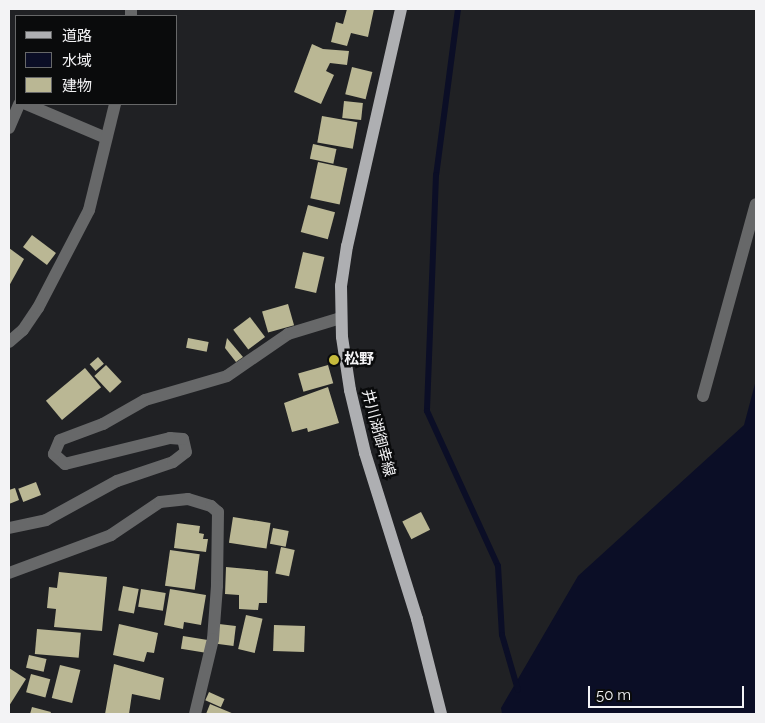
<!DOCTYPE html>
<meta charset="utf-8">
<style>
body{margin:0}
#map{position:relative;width:765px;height:723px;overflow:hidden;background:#202124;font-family:Raleway,"Noto Sans JP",sans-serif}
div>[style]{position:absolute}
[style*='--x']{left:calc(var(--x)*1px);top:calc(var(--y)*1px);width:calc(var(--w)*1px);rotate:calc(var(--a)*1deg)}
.water>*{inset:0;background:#0b0e26}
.stream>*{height:6px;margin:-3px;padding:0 3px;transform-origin:3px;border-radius:3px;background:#0b0e26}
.building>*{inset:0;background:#bab794;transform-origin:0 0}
.minor>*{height:12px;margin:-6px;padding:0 6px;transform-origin:6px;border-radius:6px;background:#676869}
.primary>*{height:12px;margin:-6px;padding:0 6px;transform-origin:6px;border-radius:6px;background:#aeafb2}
.dots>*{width:14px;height:14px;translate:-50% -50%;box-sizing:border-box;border:2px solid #0a0b0c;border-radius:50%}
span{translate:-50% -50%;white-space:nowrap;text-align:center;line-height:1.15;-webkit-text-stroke:5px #0a0b0c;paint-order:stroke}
.poi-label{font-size:15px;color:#f3f3f5;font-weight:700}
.left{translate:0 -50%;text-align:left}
.street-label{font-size:15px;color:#f3f3f5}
.frame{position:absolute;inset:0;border:10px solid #f3f3f5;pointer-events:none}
.legend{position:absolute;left:15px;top:15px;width:162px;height:90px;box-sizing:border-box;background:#0a0b0c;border:1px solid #676869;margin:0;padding:6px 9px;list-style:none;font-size:15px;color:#f3f3f5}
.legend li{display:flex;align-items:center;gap:10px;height:25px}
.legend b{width:25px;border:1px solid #676869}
.scale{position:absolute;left:588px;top:686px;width:156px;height:22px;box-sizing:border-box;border:2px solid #f3f3f5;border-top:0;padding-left:6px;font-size:15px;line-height:18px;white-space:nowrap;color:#f3f3f5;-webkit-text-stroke:4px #0a0b0c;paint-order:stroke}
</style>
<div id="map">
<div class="water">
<div style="clip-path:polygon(756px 380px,756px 714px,502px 714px,501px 708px,578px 576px,744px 425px)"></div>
</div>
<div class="stream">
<div style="--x:458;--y:9;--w:167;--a:97.5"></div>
<div style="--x:436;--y:175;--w:236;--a:92.2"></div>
<div style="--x:427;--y:411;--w:170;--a:65.4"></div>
<div style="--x:498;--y:566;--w:69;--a:86.7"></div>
<div style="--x:502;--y:635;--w:57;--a:73.8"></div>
</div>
<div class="building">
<div style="clip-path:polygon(347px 9px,374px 9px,368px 37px,351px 33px,347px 46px,331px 42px,336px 22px,343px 24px)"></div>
<div style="clip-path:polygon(312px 44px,323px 49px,349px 51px,347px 65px,330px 63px,326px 71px,334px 75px,321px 104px,294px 92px)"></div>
<div style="left:352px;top:67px;width:21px;height:28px;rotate:14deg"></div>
<div style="left:344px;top:101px;width:19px;height:17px;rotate:6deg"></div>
<div style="left:322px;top:116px;width:36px;height:27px;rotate:10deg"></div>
<div style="left:313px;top:144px;width:24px;height:15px;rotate:12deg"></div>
<div style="left:318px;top:162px;width:30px;height:37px;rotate:12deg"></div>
<div style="left:308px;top:205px;width:28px;height:28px;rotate:15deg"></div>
<div style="left:32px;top:235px;width:30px;height:15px;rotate:37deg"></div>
<div style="clip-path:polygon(9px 248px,24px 259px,9px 286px)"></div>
<div style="left:303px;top:252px;width:22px;height:37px;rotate:13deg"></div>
<div style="left:288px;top:304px;width:22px;height:27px;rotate:74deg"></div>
<div style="left:250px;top:317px;width:25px;height:21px;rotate:53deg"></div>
<div style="left:188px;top:338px;width:21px;height:10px;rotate:11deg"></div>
<div style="clip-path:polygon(227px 338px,243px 357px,236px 362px,225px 348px)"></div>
<div style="left:98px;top:357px;width:9px;height:11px;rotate:49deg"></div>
<div style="left:106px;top:365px;width:23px;height:16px;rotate:47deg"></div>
<div style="left:328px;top:365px;width:19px;height:31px;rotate:74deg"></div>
<div style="left:85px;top:368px;width:25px;height:51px;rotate:50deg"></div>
<div style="clip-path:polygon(328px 387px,339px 423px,308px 432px,307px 428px,292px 432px,284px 403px)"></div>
<div style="left:36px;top:482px;width:14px;height:19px;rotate:69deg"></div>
<div style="clip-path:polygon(15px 488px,19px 500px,9px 504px,9px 490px)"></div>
<div style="left:421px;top:512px;width:20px;height:21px;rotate:63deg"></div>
<div style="left:233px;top:517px;width:38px;height:26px;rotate:9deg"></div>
<div style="clip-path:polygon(177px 523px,200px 526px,199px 533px,204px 534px,203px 539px,208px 539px,206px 552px,174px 548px)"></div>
<div style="left:273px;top:528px;width:16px;height:16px;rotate:11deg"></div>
<div style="left:281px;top:547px;width:14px;height:27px;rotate:12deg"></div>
<div style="left:170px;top:550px;width:30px;height:36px;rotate:8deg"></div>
<div style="clip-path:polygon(226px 567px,268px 571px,267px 603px,259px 603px,258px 610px,239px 609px,239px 595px,225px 594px)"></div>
<div style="clip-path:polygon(59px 572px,107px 577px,102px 631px,54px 627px,56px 609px,47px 608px,49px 587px,57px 588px)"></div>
<div style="left:123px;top:586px;width:16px;height:25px;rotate:11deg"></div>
<div style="left:141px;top:589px;width:25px;height:18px;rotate:9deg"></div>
<div style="clip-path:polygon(170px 589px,206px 595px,201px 625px,184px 622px,183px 629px,164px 625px)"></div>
<div style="left:246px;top:615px;width:17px;height:35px;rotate:13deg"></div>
<div style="clip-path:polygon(119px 624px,158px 633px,154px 653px,147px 652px,144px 662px,113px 655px)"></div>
<div style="left:219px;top:624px;width:17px;height:20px;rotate:7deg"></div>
<div style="left:274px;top:625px;width:31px;height:26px;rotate:2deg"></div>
<div style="left:37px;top:629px;width:44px;height:25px;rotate:5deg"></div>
<div style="left:183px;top:636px;width:25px;height:13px;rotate:9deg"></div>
<div style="left:29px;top:655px;width:18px;height:13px;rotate:13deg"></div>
<div style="clip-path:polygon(114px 664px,164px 678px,160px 700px,132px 694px,129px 714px,105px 714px)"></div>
<div style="left:60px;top:665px;width:21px;height:34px;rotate:14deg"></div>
<div style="clip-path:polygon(9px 668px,26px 679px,9px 706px)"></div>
<div style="left:31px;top:674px;width:20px;height:19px;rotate:15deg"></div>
<div style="left:209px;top:692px;width:17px;height:9px;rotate:24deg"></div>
<div style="clip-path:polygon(210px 704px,234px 714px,206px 714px)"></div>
<div style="clip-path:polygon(32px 707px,51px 712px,50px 714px,30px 714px)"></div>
</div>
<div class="minor">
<div style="--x:131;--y:16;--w:7;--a:-90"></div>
<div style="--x:26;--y:104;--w:87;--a:23"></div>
<div style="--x:9;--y:128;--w:26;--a:-67"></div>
<div style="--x:9;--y:342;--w:18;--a:-41"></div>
<div style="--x:23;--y:330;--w:27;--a:-56"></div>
<div style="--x:38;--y:308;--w:110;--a:-62.5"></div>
<div style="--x:89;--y:210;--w:109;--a:-76.2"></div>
<div style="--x:703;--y:396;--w:199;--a:-74.6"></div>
<div style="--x:9;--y:528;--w:38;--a:-12"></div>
<div style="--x:46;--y:520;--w:81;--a:-28.8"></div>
<div style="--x:117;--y:481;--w:59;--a:-18.7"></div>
<div style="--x:173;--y:462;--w:16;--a:-38"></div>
<div style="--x:186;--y:452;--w:13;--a:-103"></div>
<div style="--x:183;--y:439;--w:13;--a:-176"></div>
<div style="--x:170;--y:438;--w:108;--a:166.1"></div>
<div style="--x:65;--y:464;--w:15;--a:-138"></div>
<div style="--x:54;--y:454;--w:15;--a:-67"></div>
<div style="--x:60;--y:440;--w:46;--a:-20.4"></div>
<div style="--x:103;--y:424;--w:48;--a:-29.7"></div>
<div style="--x:145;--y:400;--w:85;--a:-16.3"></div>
<div style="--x:227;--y:376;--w:74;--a:-34.5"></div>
<div style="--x:288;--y:334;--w:55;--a:-16.8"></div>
<div style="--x:9;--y:573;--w:109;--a:-20.4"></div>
<div style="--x:111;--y:535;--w:59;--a:-34"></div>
<div style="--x:160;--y:502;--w:28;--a:-6"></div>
<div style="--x:188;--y:499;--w:24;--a:17"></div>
<div style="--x:211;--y:506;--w:9;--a:41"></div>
<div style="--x:218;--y:512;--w:74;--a:90.8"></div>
<div style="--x:217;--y:586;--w:53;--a:94.3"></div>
<div style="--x:213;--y:639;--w:77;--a:103.5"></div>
</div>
<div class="primary">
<div style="--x:401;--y:9;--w:243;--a:102.8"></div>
<div style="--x:347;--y:246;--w:40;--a:98.5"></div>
<div style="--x:341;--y:286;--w:51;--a:88.9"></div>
<div style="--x:342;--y:337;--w:54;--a:81.4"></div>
<div style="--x:350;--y:390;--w:65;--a:76.6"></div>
<div style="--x:365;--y:453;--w:174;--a:72.6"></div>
<div style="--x:417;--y:619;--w:98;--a:75.8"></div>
</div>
<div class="dots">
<div style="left:334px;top:360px;background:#c7bb3c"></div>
</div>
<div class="poi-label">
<span class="left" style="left:344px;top:360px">松野</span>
</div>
<div class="street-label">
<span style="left:378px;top:433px;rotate:75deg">井川湖御幸線</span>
</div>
<div class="frame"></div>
<ul class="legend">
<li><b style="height:6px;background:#aeafb2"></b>道路</li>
<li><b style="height:14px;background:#0b0e26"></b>水域</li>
<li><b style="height:14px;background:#bab794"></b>建物</li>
</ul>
<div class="scale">50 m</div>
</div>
